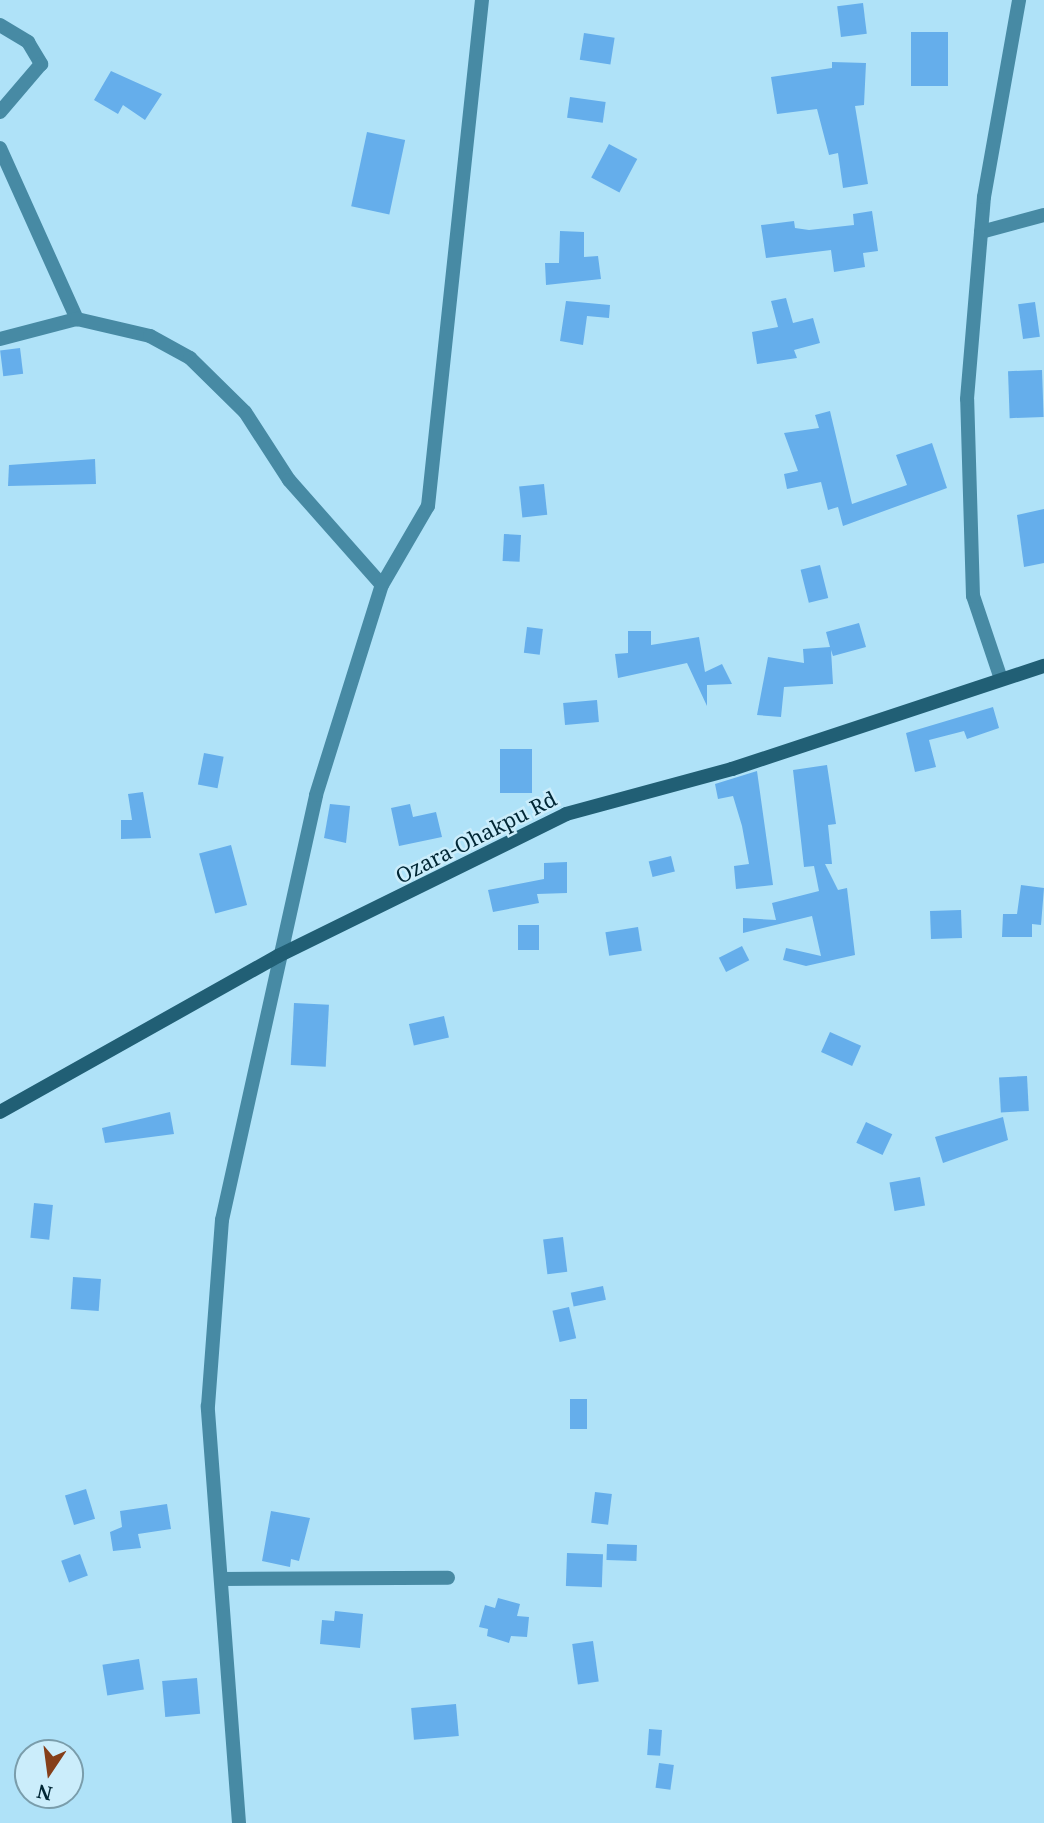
<!DOCTYPE html>
<style>
body{margin:0}
#map{position:relative;width:1044px;height:1823px;overflow:hidden;background:#afe2f8;font-family:"Noto Serif",serif}
div>[style]{position:absolute}
[style*='--x']{left:calc(var(--x)*1px);top:calc(var(--y)*1px);width:calc(var(--w)*1px);rotate:calc(var(--a)*1deg)}
.building>*{inset:0;background:#65aeeb;transform-origin:0 0}
.minor>*{height:14px;margin:-7px;padding:0 7px;transform-origin:7px;border-radius:7px;background:#478aa4}
.secondary>*{height:14px;margin:-7px;padding:0 7px;transform-origin:7px;border-radius:7px;background:#215f75}
span{translate:-50% -50%;white-space:nowrap;text-align:center;line-height:1.15;-webkit-text-stroke:5px #cbedfb;paint-order:stroke}
.street-label{font-size:21px;color:#002634}
.north{position:absolute;left:14px;top:1739px;width:70px;height:70px;box-sizing:border-box;background:#cbedfb;border:2px solid #7a9dab;border-radius:50%;rotate:193deg;font-size:19px;font-weight:700;line-height:28px;text-align:center;color:#002634}
.north::after{content:'';display:block;margin:auto;width:24px;height:32px;background:#853f1a;clip-path:polygon(50% 0,100% 100%,50% 72%,0 100%)}
</style>
<div id="map">
<div class="building">
<div style="left:863px;top:3px;width:31px;height:26px;rotate:83deg"></div>
<div style="left:948px;top:32px;width:54px;height:37px;rotate:90deg"></div>
<div style="left:584px;top:33px;width:31px;height:27px;rotate:9deg"></div>
<div style="clip-path:polygon(832px 62px,866px 63px,864px 105px,855px 106px,868px 184px,843px 188px,838px 153px,829px 155px,817px 109px,777px 114px,771px 77px,832px 68px)"></div>
<div style="clip-path:polygon(111px 71px,162px 94px,145px 120px,123px 105px,118px 114px,94px 100px)"></div>
<div style="left:570px;top:97px;width:36px;height:21px;rotate:8deg"></div>
<div style="left:367px;top:132px;width:39px;height:76px;rotate:12deg"></div>
<div style="left:609px;top:144px;width:32px;height:38px;rotate:28deg"></div>
<div style="clip-path:polygon(872px 211px,878px 251px,863px 253px,865px 267px,834px 272px,831px 250px,766px 258px,761px 225px,794px 221px,795px 228px,809px 230px,854px 225px,853px 214px)"></div>
<div style="clip-path:polygon(560px 231px,584px 232px,584px 257px,598px 256px,601px 279px,546px 285px,545px 263px,559px 263px)"></div>
<div style="clip-path:polygon(786px 298px,793px 323px,813px 318px,820px 343px,794px 350px,797px 358px,757px 364px,752px 332px,778px 327px,771px 301px)"></div>
<div style="clip-path:polygon(566px 301px,610px 305px,609px 318px,587px 316px,583px 345px,560px 341px)"></div>
<div style="left:1035px;top:302px;width:35px;height:17px;rotate:82deg"></div>
<div style="left:20px;top:348px;width:26px;height:20px;rotate:83deg"></div>
<div style="left:1042px;top:370px;width:47px;height:34px;rotate:88deg"></div>
<div style="clip-path:polygon(830px 411px,852px 504px,907px 485px,896px 455px,932px 443px,947px 488px,843px 526px,838px 507px,828px 510px,821px 482px,787px 489px,784px 474px,798px 471px,784px 433px,819px 428px,815px 415px)"></div>
<div style="clip-path:polygon(95px 459px,96px 484px,8px 486px,9px 465px)"></div>
<div style="left:544px;top:484px;width:31px;height:25px;rotate:84deg"></div>
<div style="clip-path:polygon(1044px 509px,1044px 563px,1024px 567px,1017px 515px)"></div>
<div style="left:504px;top:534px;width:17px;height:27px;rotate:3deg"></div>
<div style="left:820px;top:565px;width:34px;height:20px;rotate:76deg"></div>
<div style="clip-path:polygon(859px 623px,866px 647px,833px 656px,831px 650px,833px 684px,784px 687px,781px 717px,757px 715px,768px 657px,804px 663px,803px 649px,830px 647px,826px 632px)"></div>
<div style="left:527px;top:627px;width:16px;height:26px;rotate:7deg"></div>
<div style="clip-path:polygon(628px 631px,651px 631px,651px 645px,699px 637px,705px 672px,722px 664px,732px 684px,707px 685px,707px 706px,687px 663px,618px 678px,615px 654px,628px 653px)"></div>
<div style="left:597px;top:700px;width:22px;height:34px;rotate:85deg"></div>
<div style="clip-path:polygon(993px 707px,999px 728px,967px 739px,964px 731px,929px 740px,936px 767px,915px 772px,906px 733px)"></div>
<div style="left:500px;top:749px;width:32px;height:44px"></div>
<div style="left:204px;top:753px;width:20px;height:32px;rotate:11deg"></div>
<div style="clip-path:polygon(827px 765px,836px 824px,828px 825px,832px 864px,825px 864px,838px 890px,847px 888px,855px 955px,806px 966px,783px 960px,786px 948px,821px 956px,812px 916px,743px 933px,743px 918px,776px 920px,772px 903px,819px 891px,814px 866px,804px 867px,793px 770px)"></div>
<div style="clip-path:polygon(757px 771px,773px 885px,736px 889px,734px 866px,749px 864px,742px 826px,733px 796px,718px 799px,715px 784px)"></div>
<div style="clip-path:polygon(143px 792px,151px 838px,121px 839px,121px 820px,132px 820px,128px 794px)"></div>
<div style="clip-path:polygon(330px 804px,350px 806px,346px 843px,324px 838px)"></div>
<div style="clip-path:polygon(410px 804px,413px 817px,436px 812px,442px 837px,399px 846px,391px 808px)"></div>
<div style="left:231px;top:845px;width:62px;height:33px;rotate:75deg"></div>
<div style="left:671px;top:856px;width:16px;height:23px;rotate:76deg"></div>
<div style="clip-path:polygon(567px 862px,567px 893px,537px 894px,539px 903px,493px 912px,488px 890px,544px 879px,544px 863px)"></div>
<div style="clip-path:polygon(1021px 885px,1044px 888px,1041px 925px,1032px 924px,1032px 937px,1002px 937px,1003px 914px,1017px 914px)"></div>
<div style="left:961px;top:910px;width:28px;height:31px;rotate:88deg"></div>
<div style="left:518px;top:925px;width:21px;height:25px"></div>
<div style="left:638px;top:927px;width:24px;height:33px;rotate:81deg"></div>
<div style="left:742px;top:946px;width:16px;height:26px;rotate:63deg"></div>
<div style="left:294px;top:1003px;width:35px;height:62px;rotate:3deg"></div>
<div style="left:444px;top:1016px;width:22px;height:36px;rotate:77deg"></div>
<div style="left:830px;top:1032px;width:34px;height:22px;rotate:24deg"></div>
<div style="left:1027px;top:1076px;width:35px;height:28px;rotate:87deg"></div>
<div style="clip-path:polygon(170px 1112px,174px 1134px,105px 1143px,102px 1128px)"></div>
<div style="clip-path:polygon(1003px 1117px,1008px 1140px,943px 1163px,935px 1137px)"></div>
<div style="left:866px;top:1122px;width:29px;height:23px;rotate:25deg"></div>
<div style="left:920px;top:1177px;width:29px;height:31px;rotate:80deg"></div>
<div style="left:34px;top:1203px;width:19px;height:35px;rotate:6deg"></div>
<div style="left:563px;top:1237px;width:35px;height:20px;rotate:83deg"></div>
<div style="left:73px;top:1277px;width:28px;height:32px;rotate:4deg"></div>
<div style="left:603px;top:1286px;width:14px;height:33px;rotate:78deg"></div>
<div style="left:569px;top:1307px;width:32px;height:17px;rotate:77deg"></div>
<div style="left:570px;top:1399px;width:17px;height:30px"></div>
<div style="left:86px;top:1489px;width:31px;height:22px;rotate:73deg"></div>
<div style="left:595px;top:1492px;width:17px;height:31px;rotate:7deg"></div>
<div style="clip-path:polygon(167px 1504px,171px 1529px,138px 1534px,141px 1548px,113px 1551px,110px 1532px,122px 1527px,120px 1511px)"></div>
<div style="clip-path:polygon(271px 1511px,310px 1518px,299px 1561px,291px 1559px,290px 1567px,262px 1561px)"></div>
<div style="left:607px;top:1544px;width:30px;height:16px;rotate:2deg"></div>
<div style="left:567px;top:1553px;width:36px;height:33px;rotate:2deg"></div>
<div style="left:80px;top:1554px;width:23px;height:20px;rotate:70deg"></div>
<div style="clip-path:polygon(498px 1598px,520px 1604px,517px 1616px,529px 1617px,527px 1637px,511px 1636px,509px 1643px,487px 1636px,488px 1629px,479px 1627px,485px 1605px,495px 1608px)"></div>
<div style="clip-path:polygon(335px 1611px,363px 1614px,360px 1648px,320px 1644px,322px 1620px,334px 1621px)"></div>
<div style="left:593px;top:1641px;width:41px;height:21px;rotate:82deg"></div>
<div style="left:139px;top:1659px;width:31px;height:37px;rotate:81deg"></div>
<div style="left:197px;top:1678px;width:36px;height:35px;rotate:85deg"></div>
<div style="left:456px;top:1704px;width:32px;height:45px;rotate:85deg"></div>
<div style="left:649px;top:1729px;width:13px;height:26px;rotate:4deg"></div>
<div style="left:659px;top:1763px;width:15px;height:25px;rotate:8deg"></div>
</div>
<div class="minor">
<div style="--x:0;--y:25;--w:33;--a:31"></div>
<div style="--x:28;--y:42;--w:26;--a:59"></div>
<div style="--x:41;--y:64;--w:63;--a:130.5"></div>
<div style="--x:0;--y:148;--w:188;--a:65.8"></div>
<div style="--x:981;--y:232;--w:65;--a:-15.1"></div>
<div style="--x:0;--y:339;--w:80;--a:-14.6"></div>
<div style="--x:77;--y:319;--w:75;--a:13.1"></div>
<div style="--x:150;--y:336;--w:46;--a:28.8"></div>
<div style="--x:190;--y:358;--w:77;--a:44.5"></div>
<div style="--x:245;--y:412;--w:81;--a:57.1"></div>
<div style="--x:289;--y:480;--w:140;--a:48.5"></div>
<div style="--x:1001;--y:679;--w:88;--a:-108.6"></div>
<div style="--x:973;--y:596;--w:197;--a:-91.7"></div>
<div style="--x:967;--y:399;--w:203;--a:-85.2"></div>
<div style="--x:984;--y:197;--w:200;--a:-79.9"></div>
<div style="--x:222;--y:1579;--w:226;--a:-0.3"></div>
<div style="--x:239;--y:1823;--w:418;--a:-94.3"></div>
<div style="--x:208;--y:1406;--w:187;--a:-85.7"></div>
<div style="--x:222;--y:1220;--w:435;--a:-77.5"></div>
<div style="--x:316;--y:795;--w:220;--a:-72.6"></div>
<div style="--x:382;--y:585;--w:91;--a:-59.8"></div>
<div style="--x:428;--y:506;--w:509;--a:-83.91"></div>
</div>
<div class="secondary">
<div style="--x:0;--y:1112;--w:319;--a:-29.3"></div>
<div style="--x:278;--y:956;--w:321;--a:-26.2"></div>
<div style="--x:566;--y:814;--w:172;--a:-15.2"></div>
<div style="--x:732;--y:769;--w:329;--a:-18.3"></div>
</div>
<div class="street-label">
<span style="left:476px;top:837px;rotate:-27deg">Ozara-Ohakpu Rd</span>
</div>
<div class="north">N</div>
</div>
